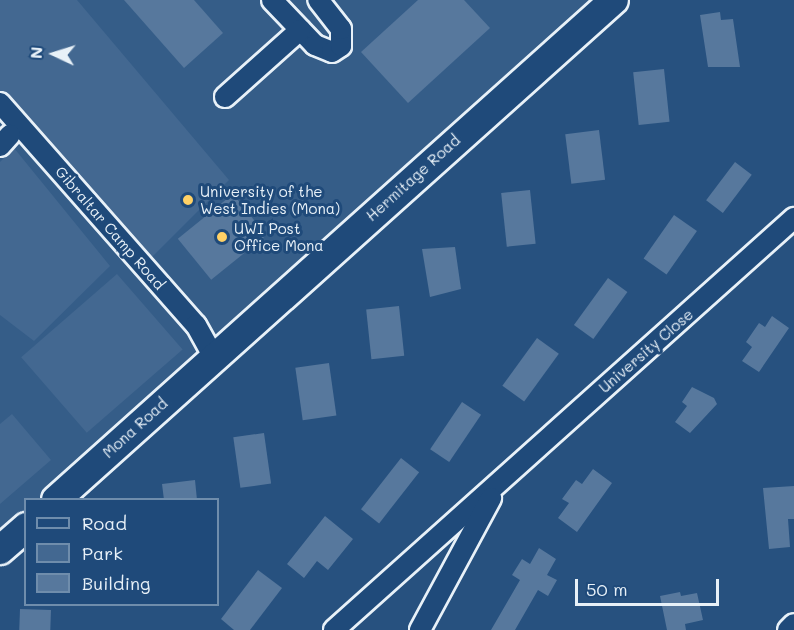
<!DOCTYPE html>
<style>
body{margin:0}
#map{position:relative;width:794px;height:630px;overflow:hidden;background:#27517f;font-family:Mali,sans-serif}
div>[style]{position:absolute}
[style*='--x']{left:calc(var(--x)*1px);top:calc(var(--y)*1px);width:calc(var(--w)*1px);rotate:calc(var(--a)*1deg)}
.built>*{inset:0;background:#355d88}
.green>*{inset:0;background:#436891;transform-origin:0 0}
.building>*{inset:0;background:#57789d;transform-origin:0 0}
.roads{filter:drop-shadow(2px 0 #e8f1f8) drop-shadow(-2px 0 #e8f1f8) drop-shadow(0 2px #e8f1f8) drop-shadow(0 -2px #e8f1f8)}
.street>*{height:20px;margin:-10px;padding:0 10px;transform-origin:10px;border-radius:10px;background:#1f4a7a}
.secondary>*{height:28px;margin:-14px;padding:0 14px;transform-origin:14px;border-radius:14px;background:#1f4a7a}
.dots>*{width:16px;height:16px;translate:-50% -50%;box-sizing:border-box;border:3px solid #1f4a7a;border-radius:50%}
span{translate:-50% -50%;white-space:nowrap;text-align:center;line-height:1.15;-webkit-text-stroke:6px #1f4a7a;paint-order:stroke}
.street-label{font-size:15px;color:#e8f1f8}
.poi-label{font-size:15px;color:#e8f1f8}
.left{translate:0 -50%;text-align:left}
.legend{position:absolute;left:24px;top:498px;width:195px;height:108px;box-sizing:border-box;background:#1f4a7a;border:2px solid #6f8dac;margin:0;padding:8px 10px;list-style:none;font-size:18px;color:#e8f1f8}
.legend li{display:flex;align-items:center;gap:12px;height:30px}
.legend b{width:30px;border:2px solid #6f8dac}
.north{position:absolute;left:24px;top:24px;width:60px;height:60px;-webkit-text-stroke:4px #1f4a7a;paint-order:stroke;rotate:274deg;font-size:16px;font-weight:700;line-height:24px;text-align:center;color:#e8f1f8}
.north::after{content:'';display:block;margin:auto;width:21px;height:27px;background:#e8f1f8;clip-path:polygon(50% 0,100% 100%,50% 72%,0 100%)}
.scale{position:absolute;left:575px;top:579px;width:144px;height:27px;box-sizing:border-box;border:3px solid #e8f1f8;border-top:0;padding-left:8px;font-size:18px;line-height:21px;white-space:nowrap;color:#e8f1f8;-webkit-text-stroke:4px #1f4a7a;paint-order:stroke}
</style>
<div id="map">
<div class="built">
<div style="clip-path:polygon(0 0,599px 0,44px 499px,26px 500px,25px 516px,0 539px)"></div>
</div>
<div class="green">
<div style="clip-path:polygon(0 0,77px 0,229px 180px,150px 259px,0 91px)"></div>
<div style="clip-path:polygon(14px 148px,110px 266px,34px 341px,0 315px,0 162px)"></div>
<div style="left:117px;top:274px;width:100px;height:127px;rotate:49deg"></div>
<div style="clip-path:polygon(12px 414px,51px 460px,0 504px,0 424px)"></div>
</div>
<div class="building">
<div style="clip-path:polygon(124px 0,194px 0,223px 33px,184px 68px)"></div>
<div style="clip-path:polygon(418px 0,464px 0,490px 28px,408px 103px,361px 52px)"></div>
<div style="clip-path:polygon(720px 12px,721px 20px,733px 19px,740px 67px,708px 67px,700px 15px)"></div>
<div style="left:664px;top:69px;width:53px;height:31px;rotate:84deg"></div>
<div style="left:599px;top:130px;width:50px;height:34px;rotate:83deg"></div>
<div style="left:735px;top:162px;width:21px;height:48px;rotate:37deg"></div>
<div style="left:530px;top:190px;width:54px;height:29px;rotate:84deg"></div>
<div style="left:233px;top:194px;width:53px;height:71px;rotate:51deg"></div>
<div style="left:674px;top:215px;width:28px;height:53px;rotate:35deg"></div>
<div style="clip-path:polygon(455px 247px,461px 289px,430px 297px,422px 249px)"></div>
<div style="left:608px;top:278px;width:24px;height:58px;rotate:36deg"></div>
<div style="left:399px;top:306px;width:50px;height:33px;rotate:84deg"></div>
<div style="clip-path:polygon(772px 316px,789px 328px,759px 372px,742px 361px,752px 347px,746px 342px,759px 323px,765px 327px)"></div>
<div style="left:537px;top:338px;width:27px;height:59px;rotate:36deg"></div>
<div style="left:329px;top:363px;width:53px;height:34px;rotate:82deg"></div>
<div style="clip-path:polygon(692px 387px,714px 398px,717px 404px,690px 433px,675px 422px,687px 406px,682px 402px)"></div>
<div style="left:462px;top:402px;width:23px;height:57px;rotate:34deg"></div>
<div style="left:264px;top:433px;width:51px;height:31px;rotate:82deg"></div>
<div style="left:401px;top:458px;width:23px;height:65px;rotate:38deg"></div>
<div style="clip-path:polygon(593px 469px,612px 483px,577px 532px,558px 518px,569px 503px,562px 499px,576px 480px,582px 484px)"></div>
<div style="clip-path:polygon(195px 480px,197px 500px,164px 500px,162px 484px)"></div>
<div style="clip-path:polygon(794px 486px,794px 519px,788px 519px,790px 547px,769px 549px,763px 488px)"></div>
<div style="clip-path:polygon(325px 516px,353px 539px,328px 570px,317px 561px,304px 578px,287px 564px)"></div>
<div style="clip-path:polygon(539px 548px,556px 559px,547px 575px,557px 580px,548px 596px,538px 590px,515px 630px,491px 630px,520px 580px,512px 575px,522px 559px,530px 564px)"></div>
<div style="clip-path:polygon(258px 570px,282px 588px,250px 630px,234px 630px,221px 619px)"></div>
<div style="clip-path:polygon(680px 592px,681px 596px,697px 593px,703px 620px,685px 624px,686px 630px,667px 630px,660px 596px)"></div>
<div style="left:20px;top:609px;width:31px;height:21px;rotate:2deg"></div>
</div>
<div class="roads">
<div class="street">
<div style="--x:272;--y:0;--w:62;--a:46.3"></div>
<div style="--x:315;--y:45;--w:18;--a:22"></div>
<div style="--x:332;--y:52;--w:11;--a:-34"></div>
<div style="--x:341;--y:46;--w:17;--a:-90"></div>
<div style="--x:341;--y:29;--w:37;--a:-128"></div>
<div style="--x:225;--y:97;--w:101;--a:-41.8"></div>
<div style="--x:0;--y:103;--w:296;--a:48.6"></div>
<div style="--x:196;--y:325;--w:37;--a:61"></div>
<div style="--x:0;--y:146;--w:15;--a:-48"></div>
<div style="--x:334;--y:630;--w:618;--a:-41.85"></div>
<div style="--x:420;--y:630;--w:150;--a:-61.7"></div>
<div style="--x:788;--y:630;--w:8;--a:-45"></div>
</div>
<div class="secondary">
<div style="--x:56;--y:500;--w:749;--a:-41.86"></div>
<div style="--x:0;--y:550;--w:35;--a:-41"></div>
</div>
</div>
<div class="dots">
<div style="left:188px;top:200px;background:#ffd166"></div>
<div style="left:222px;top:237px;background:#ffd166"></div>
</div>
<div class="street-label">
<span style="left:413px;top:178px;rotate:-42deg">Hermitage Road</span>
<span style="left:110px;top:228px;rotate:49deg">Gibraltar Camp Road</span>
<span style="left:646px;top:351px;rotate:-41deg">University Close</span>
<span style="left:135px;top:428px;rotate:-42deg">Mona Road</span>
</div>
<div class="poi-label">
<span class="left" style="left:200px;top:200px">University of the<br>West Indies (Mona)</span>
<span class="left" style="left:234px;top:237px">UWI Post<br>Office Mona</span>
</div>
<ul class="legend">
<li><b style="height:8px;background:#1f4a7a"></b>Road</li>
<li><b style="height:16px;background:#436891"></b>Park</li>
<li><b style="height:16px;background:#57789d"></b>Building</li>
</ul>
<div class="north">N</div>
<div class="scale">50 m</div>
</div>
